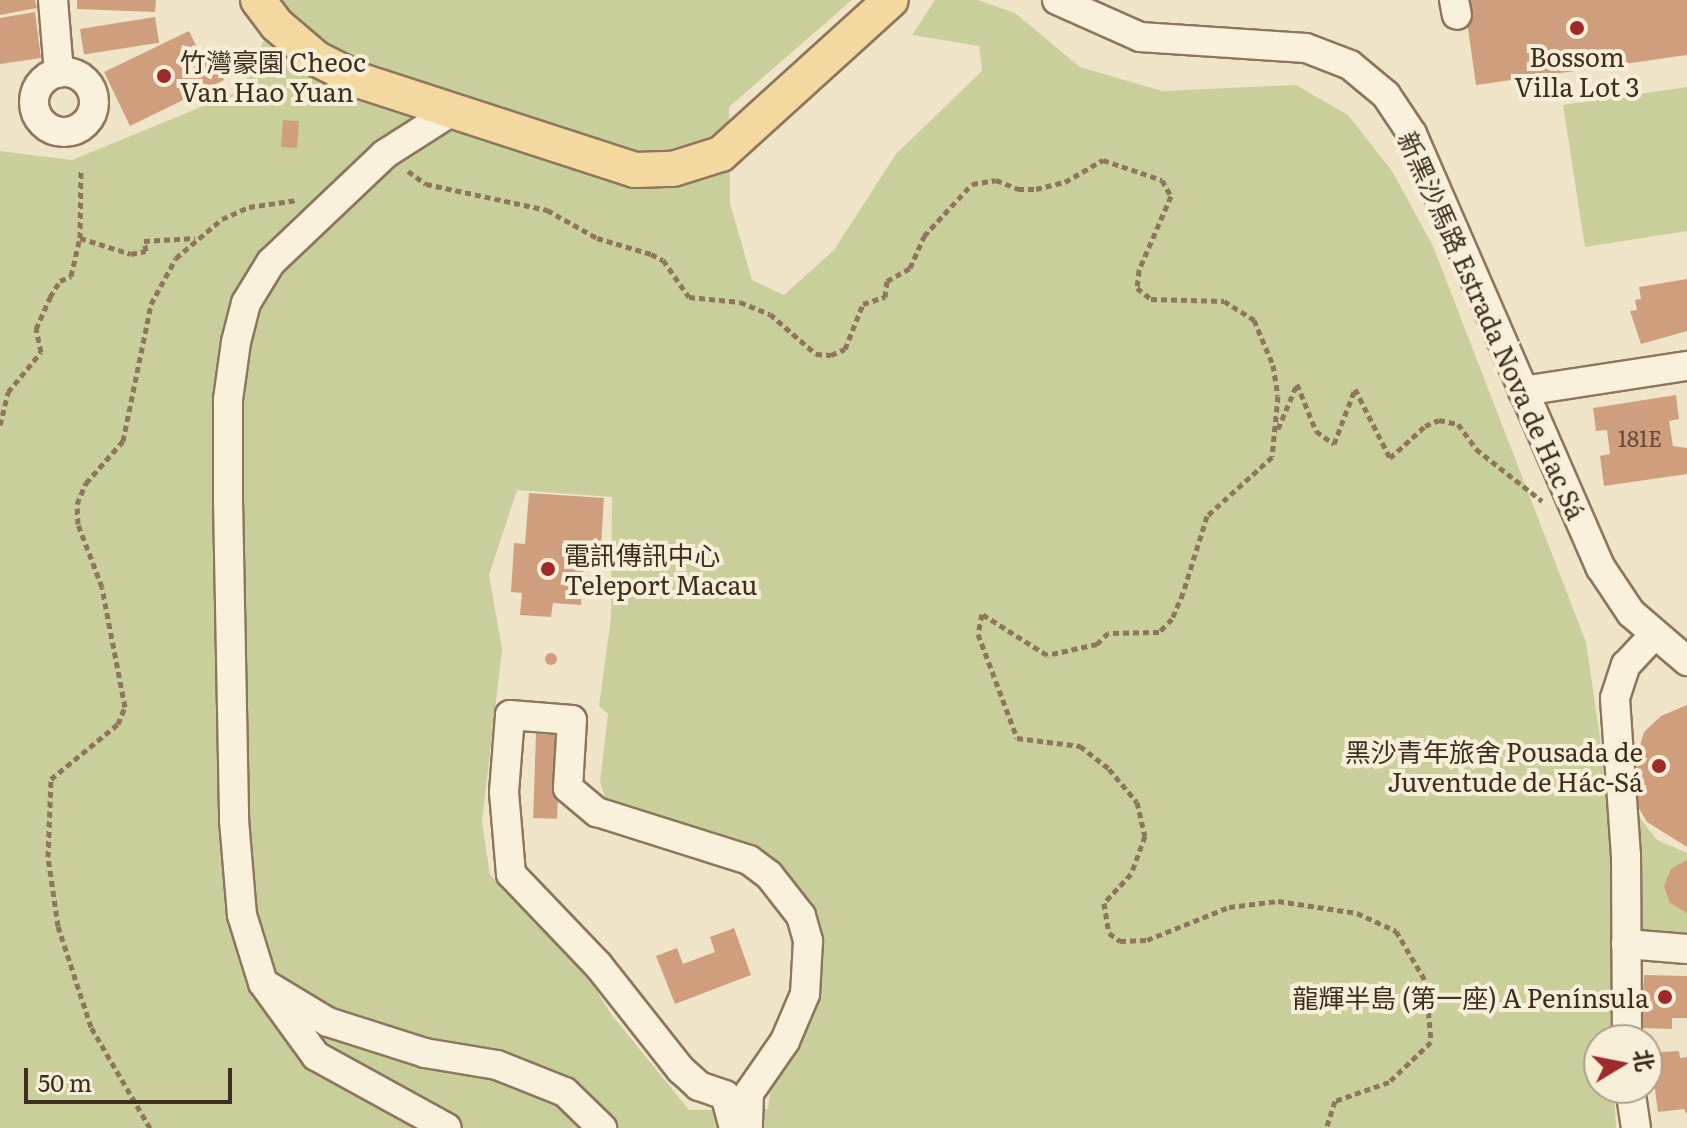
<!DOCTYPE html>
<meta charset="utf-8">
<style>
body{margin:0}
#map{position:relative;width:1687px;height:1128px;overflow:hidden;background:#f0e4c8;font-family:Literata,"Noto Sans SC",serif}
div>[style]{position:absolute}
[style*='--x']{left:calc(var(--x)*1px);top:calc(var(--y)*1px);width:calc(var(--w)*1px);rotate:calc(var(--a)*1deg)}
.green>*{inset:0;background:#c9cf9b}
.building>*{inset:0;background:#cf9f7d;transform-origin:0 0}
.round{border-radius:50%}
.path>*{height:5px;margin-top:-2.5px;transform-origin:0;background:repeating-linear-gradient(90deg,#8d765c 0 6px,transparent 0 10px)}
.roads{filter:drop-shadow(2px 0 #8d765c) drop-shadow(-2px 0 #8d765c) drop-shadow(0 2px #8d765c) drop-shadow(0 -2px #8d765c)}
.minor>*{height:28px;margin:-14px;padding:0 14px;transform-origin:14px;border-radius:14px;background:#faf1dc}
.minor>.ring{margin:-14px;padding:0;box-sizing:content-box;background:none;border:28px solid #faf1dc;border-radius:50%}
.major>*{height:34px;margin:-17px;padding:0 17px;transform-origin:17px;border-radius:17px;background:#f3d9a0}
.dots>*{width:22px;height:22px;translate:-50% -50%;box-sizing:border-box;border:4px solid #f7eed8;border-radius:50%}
span{translate:-50% -50%;white-space:nowrap;text-align:center;line-height:1.15;-webkit-text-stroke:8px #f7eed8;paint-order:stroke}
.number-label{font-size:22px;color:#624a37}
.number-label span{-webkit-text-stroke-width:0}
.poi-label{font-size:26px;color:#3d2e20}
.left{translate:0 -50%;text-align:left}
.right{translate:-100% -50%;text-align:right}
.street-label{font-size:26px;color:#3d2e20}
.north{position:absolute;left:1583px;top:1024px;width:80px;height:80px;box-sizing:border-box;background:#f7eed8;border:2px solid #ada18e;border-radius:50%;rotate:80deg;font-size:22px;font-weight:700;line-height:32px;text-align:center;color:#3d2e20}
.north::after{content:'';display:block;margin:auto;width:28px;height:36px;background:#9e2a2b;clip-path:polygon(50% 0,100% 100%,50% 72%,0 100%)}
.scale{position:absolute;left:24px;top:1068px;width:208px;height:36px;box-sizing:border-box;border:4px solid #3d2e20;border-top:0;padding-left:10px;font-size:24px;line-height:28px;white-space:nowrap;color:#3d2e20;-webkit-text-stroke:6px #f7eed8;paint-order:stroke}
</style>
<div id="map">
<div class="green">
<div style="clip-path:polygon(evenodd,283px 0,852px 0,729px 107px,730px 203px,752px 280px,784px 295px,834px 250px,896px 154px,982px 71px,979px 46px,912px 35px,935px 0,978px 0,1015px 13px,1080px 67px,1162px 91px,1296px 85px,1348px 115px,1392px 171px,1433px 246px,1586px 642px,1611px 813px,1614px 1040px,1599px 1040px,1599px 1088px,1614px 1088px,1616px 1128px,0 1128px,0 151px,72px 160px,240px 91px,283px 0,517px 490px,612px 497px,611px 617px,599px 706px,608px 714px,600px 782px,605px 797px,627px 814px,791px 886px,811px 1015px,771px 1081px,768px 1109px,689px 1110px,611px 1014px,577px 959px,490px 875px,482px 822px,502px 649px,489px 575px,517px 490px)"></div>
<div style="clip-path:polygon(1687px 87px,1687px 231px,1585px 247px,1563px 105px)"></div>
<div style="clip-path:polygon(1632px 808px,1657px 840px,1687px 853px,1687px 933px,1637px 929px)"></div>
</div>
<div class="building">
<div style="clip-path:polygon(0 0,35px 0,37px 8px,0 15px)"></div>
<div style="clip-path:polygon(77px 0,156px 0,155px 12px,77px 9px)"></div>
<div style="clip-path:polygon(1464px 0,1687px 0,1687px 55px,1476px 85px)"></div>
<div style="clip-path:polygon(35px 12px,41px 58px,0 64px,0 18px)"></div>
<div style="left:155px;top:17px;width:26px;height:76px;rotate:81deg"></div>
<div style="clip-path:polygon(189px 31px,204px 62px,213px 58px,224px 80px,130px 126px,104px 72px)"></div>
<div style="left:283px;top:120px;width:16px;height:27px;rotate:4deg"></div>
<div style="clip-path:polygon(1687px 279px,1687px 331px,1641px 344px,1630px 311px,1637px 310px,1635px 300px,1641px 299px,1639px 287px)"></div>
<div style="clip-path:polygon(1676px 395px,1679px 419px,1669px 421px,1673px 446px,1687px 448px,1687px 474px,1604px 486px,1600px 456px,1610px 454px,1607px 430px,1596px 431px,1593px 408px)"></div>
<div style="clip-path:polygon(529px 493px,604px 498px,601px 545px,585px 543px,581px 605px,553px 603px,551px 617px,520px 615px,522px 593px,511px 592px,514px 543px,525px 544px)"></div>
<div class="round" style="left:545px;top:653px;width:12px;height:12px"></div>
<div style="clip-path:polygon(1687px 705px,1687px 847px,1647px 822px,1635px 802px,1630px 778px,1644px 732px,1661px 716px)"></div>
<div style="left:536px;top:734px;width:24px;height:84px;rotate:2deg"></div>
<div style="clip-path:polygon(1687px 860px,1687px 913px,1670px 903px,1664px 886px,1671px 869px)"></div>
<div style="clip-path:polygon(734px 928px,751px 975px,675px 1004px,656px 956px,677px 948px,683px 964px,715px 952px,710px 937px)"></div>
<div style="clip-path:polygon(1644px 975px,1687px 976px,1687px 1018px,1672px 1018px,1672px 1029px,1641px 1028px)"></div>
<div style="clip-path:polygon(1679px 1051px,1680px 1058px,1687px 1057px,1687px 1115px,1684px 1109px,1658px 1112px,1653px 1075px,1647px 1076px,1647px 1053px)"></div>
</div>
<div class="path">
<div style="--x:408;--y:171;--w:22;--a:36"></div>
<div style="--x:426;--y:184;--w:124;--a:12.1"></div>
<div style="--x:547;--y:210;--w:57;--a:29.2"></div>
<div style="--x:597;--y:238;--w:56;--a:16.5"></div>
<div style="--x:651;--y:254;--w:13;--a:27"></div>
<div style="--x:663;--y:260;--w:45;--a:54.9"></div>
<div style="--x:689;--y:297;--w:51;--a:5.6"></div>
<div style="--x:740;--y:302;--w:32;--a:22"></div>
<div style="--x:770;--y:314;--w:61;--a:41"></div>
<div style="--x:816;--y:354;--w:15;--a:4"></div>
<div style="--x:831;--y:355;--w:15;--a:-23"></div>
<div style="--x:845;--y:349;--w:48;--a:-68.2"></div>
<div style="--x:863;--y:304;--w:23;--a:-18"></div>
<div style="--x:885;--y:297;--w:16;--a:-83"></div>
<div style="--x:887;--y:281;--w:26;--a:-29"></div>
<div style="--x:910;--y:268;--w:35;--a:-66"></div>
<div style="--x:924;--y:236;--w:71;--a:-47.3"></div>
<div style="--x:972;--y:184;--w:24;--a:-9"></div>
<div style="--x:996;--y:180;--w:24;--a:22"></div>
<div style="--x:1018;--y:189;--w:18;--a:0"></div>
<div style="--x:1036;--y:189;--w:30;--a:-14"></div>
<div style="--x:1065;--y:182;--w:44;--a:-30.1"></div>
<div style="--x:1103;--y:160;--w:62;--a:18.7"></div>
<div style="--x:1162;--y:180;--w:18;--a:61"></div>
<div style="--x:1171;--y:196;--w:81;--a:113.4"></div>
<div style="--x:1139;--y:270;--w:18;--a:96"></div>
<div style="--x:1137;--y:288;--w:18;--a:38"></div>
<div style="--x:1151;--y:299;--w:73;--a:1.6"></div>
<div style="--x:1224;--y:301;--w:36;--a:32"></div>
<div style="--x:1254;--y:320;--w:49;--a:67.1"></div>
<div style="--x:1273;--y:365;--w:31;--a:81"></div>
<div style="--x:1278;--y:396;--w:61;--a:95.6"></div>
<div style="--x:1272;--y:457;--w:88;--a:137.8"></div>
<div style="--x:1207;--y:516;--w:81;--a:107.3"></div>
<div style="--x:1183;--y:593;--w:28;--a:113"></div>
<div style="--x:1172;--y:619;--w:18;--a:135"></div>
<div style="--x:1159;--y:632;--w:51;--a:178.9"></div>
<div style="--x:1108;--y:633;--w:16;--a:135"></div>
<div style="--x:1097;--y:644;--w:51;--a:167.6"></div>
<div style="--x:1047;--y:655;--w:77;--a:-147.8"></div>
<div style="--x:982;--y:614;--w:20;--a:101"></div>
<div style="--x:978;--y:634;--w:111;--a:69.4"></div>
<div style="--x:1017;--y:738;--w:64;--a:7.2"></div>
<div style="--x:1080;--y:746;--w:37;--a:38"></div>
<div style="--x:1109;--y:769;--w:43;--a:49.7"></div>
<div style="--x:1137;--y:802;--w:35;--a:77"></div>
<div style="--x:1145;--y:836;--w:40;--a:110.2"></div>
<div style="--x:1131;--y:874;--w:40;--a:133"></div>
<div style="--x:1104;--y:903;--w:30;--a:81"></div>
<div style="--x:1109;--y:933;--w:14;--a:36"></div>
<div style="--x:1120;--y:941;--w:27;--a:-2"></div>
<div style="--x:1147;--y:940;--w:88;--a:-21.9"></div>
<div style="--x:1229;--y:907;--w:49;--a:-7"></div>
<div style="--x:1278;--y:901;--w:80;--a:8.6"></div>
<div style="--x:1357;--y:913;--w:43;--a:24.8"></div>
<div style="--x:1396;--y:931;--w:59;--a:59.5"></div>
<div style="--x:1426;--y:982;--w:60;--a:85.2"></div>
<div style="--x:1431;--y:1042;--w:58;--a:136.4"></div>
<div style="--x:1389;--y:1082;--w:57;--a:160.6"></div>
<div style="--x:1335;--y:1101;--w:28;--a:108"></div>
<div style="--x:80;--y:238;--w:53;--a:17.4"></div>
<div style="--x:131;--y:254;--w:15;--a:-11"></div>
<div style="--x:146;--y:251;--w:10;--a:-101"></div>
<div style="--x:144;--y:241;--w:51;--a:-3.4"></div>
<div style="--x:0;--y:425;--w:34;--a:-76"></div>
<div style="--x:8;--y:392;--w:52;--a:-50.5"></div>
<div style="--x:41;--y:352;--w:24;--a:-102"></div>
<div style="--x:36;--y:329;--w:35;--a:-66"></div>
<div style="--x:50;--y:297;--w:19;--a:-58"></div>
<div style="--x:60;--y:281;--w:12;--a:-24"></div>
<div style="--x:71;--y:276;--w:39;--a:-77"></div>
<div style="--x:80;--y:238;--w:68;--a:-89.2"></div>
<div style="--x:1278;--y:429;--w:49;--a:-67.1"></div>
<div style="--x:1297;--y:384;--w:51;--a:68"></div>
<div style="--x:1316;--y:431;--w:22;--a:36"></div>
<div style="--x:1334;--y:444;--w:59;--a:-69.1"></div>
<div style="--x:1355;--y:389;--w:77;--a:63.1"></div>
<div style="--x:1390;--y:458;--w:47;--a:-42.4"></div>
<div style="--x:1425;--y:426;--w:15;--a:-23"></div>
<div style="--x:1439;--y:420;--w:19;--a:12"></div>
<div style="--x:1458;--y:424;--w:31;--a:54"></div>
<div style="--x:1476;--y:449;--w:84;--a:38.2"></div>
<div style="--x:150;--y:1128;--w:117;--a:-120.3"></div>
<div style="--x:91;--y:1027;--w:106;--a:-108.1"></div>
<div style="--x:58;--y:926;--w:70;--a:-98.2"></div>
<div style="--x:48;--y:857;--w:78;--a:-87.8"></div>
<div style="--x:51;--y:779;--w:87;--a:-39.4"></div>
<div style="--x:118;--y:724;--w:18;--a:-68"></div>
<div style="--x:125;--y:707;--w:122;--a:-100.9"></div>
<div style="--x:102;--y:587;--w:67;--a:-110.9"></div>
<div style="--x:78;--y:524;--w:20;--a:-93"></div>
<div style="--x:77;--y:504;--w:23;--a:-67"></div>
<div style="--x:86;--y:483;--w:56;--a:-48.6"></div>
<div style="--x:123;--y:441;--w:140;--a:-78.4"></div>
<div style="--x:151;--y:304;--w:52;--a:-61.5"></div>
<div style="--x:176;--y:258;--w:60;--a:-40.3"></div>
<div style="--x:222;--y:219;--w:30;--a:-24"></div>
<div style="--x:249;--y:207;--w:49;--a:-8.3"></div>
</div>
<div class="roads">
<div class="minor">
<div style="--x:53;--y:0;--w:73;--a:85.3"></div>
<div style="--x:1057;--y:0;--w:91;--a:24"></div>
<div style="--x:1140;--y:37;--w:166;--a:3.8"></div>
<div style="--x:1306;--y:48;--w:47;--a:21.1"></div>
<div style="--x:1350;--y:65;--w:47;--a:39.8"></div>
<div style="--x:1386;--y:95;--w:47;--a:56.3"></div>
<div style="--x:1412;--y:134;--w:473;--a:66.5"></div>
<div style="--x:1601;--y:568;--w:54;--a:56.3"></div>
<div style="--x:1631;--y:613;--w:74;--a:40.6"></div>
<div style="--x:1454;--y:0;--w:15;--a:79"></div>
<div class="ring" style="left:34px;top:72px;width:32px;height:32px"></div>
<div style="--x:449;--y:113;--w:76;--a:147.4"></div>
<div style="--x:385;--y:154;--w:157;--a:136.5"></div>
<div style="--x:271;--y:262;--w:48;--a:121.4"></div>
<div style="--x:246;--y:303;--w:40;--a:104.4"></div>
<div style="--x:236;--y:342;--w:59;--a:97.9"></div>
<div style="--x:228;--y:400;--w:100;--a:90"></div>
<div style="--x:228;--y:500;--w:320;--a:88.9"></div>
<div style="--x:234;--y:820;--w:95;--a:85.2"></div>
<div style="--x:242;--y:915;--w:71;--a:72.8"></div>
<div style="--x:263;--y:983;--w:76;--a:31"></div>
<div style="--x:328;--y:1022;--w:102;--a:17.7"></div>
<div style="--x:425;--y:1053;--w:73;--a:9.5"></div>
<div style="--x:497;--y:1065;--w:73;--a:21.7"></div>
<div style="--x:565;--y:1092;--w:52;--a:44.2"></div>
<div style="--x:1523;--y:391;--w:166;--a:-8.7"></div>
<div style="--x:1626;--y:944;--w:61;--a:4.7"></div>
<div style="--x:266;--y:987;--w:85;--a:54.1"></div>
<div style="--x:316;--y:1056;--w:149;--a:28.8"></div>
<div style="--x:1627;--y:1040;--w:184;--a:-90.3"></div>
<div style="--x:1626;--y:856;--w:158;--a:-94"></div>
<div style="--x:1615;--y:698;--w:35;--a:-72"></div>
<div style="--x:1626;--y:665;--w:40;--a:-47"></div>
<div style="--x:1630;--y:1088;--w:40;--a:81.5"></div>
<div style="--x:734;--y:1128;--w:34;--a:-105"></div>
<div style="--x:725;--y:1095;--w:28;--a:-161"></div>
<div style="--x:699;--y:1086;--w:24;--a:-138"></div>
<div style="--x:681;--y:1070;--w:134;--a:-128.3"></div>
<div style="--x:598;--y:965;--w:126;--a:-133.7"></div>
<div style="--x:511;--y:874;--w:82;--a:-94.9"></div>
<div style="--x:504;--y:792;--w:77;--a:-85.5"></div>
<div style="--x:510;--y:715;--w:62;--a:4.6"></div>
<div style="--x:572;--y:720;--w:68;--a:93.4"></div>
<div style="--x:568;--y:788;--w:38;--a:40"></div>
<div style="--x:597;--y:812;--w:159;--a:17.5"></div>
<div style="--x:749;--y:860;--w:25;--a:37"></div>
<div style="--x:769;--y:875;--w:52;--a:52"></div>
<div style="--x:801;--y:916;--w:26;--a:74"></div>
<div style="--x:808;--y:941;--w:53;--a:93.2"></div>
<div style="--x:805;--y:994;--w:51;--a:113.1"></div>
<div style="--x:785;--y:1041;--w:63;--a:124.7"></div>
<div style="--x:749;--y:1093;--w:35;--a:92"></div>
</div>
<div class="major">
<div style="--x:258;--y:0;--w:31;--a:53"></div>
<div style="--x:277;--y:25;--w:52;--a:40.4"></div>
<div style="--x:317;--y:59;--w:49;--a:26.6"></div>
<div style="--x:361;--y:81;--w:288;--a:18"></div>
<div style="--x:635;--y:170;--w:38;--a:-2"></div>
<div style="--x:673;--y:169;--w:50;--a:-17.4"></div>
<div style="--x:721;--y:154;--w:229;--a:-42.2"></div>
</div>
</div>
<div class="dots">
<div style="left:1577px;top:28px;background:#9e2a2b"></div>
<div style="left:164px;top:76px;background:#9e2a2b"></div>
<div style="left:548px;top:569px;background:#9e2a2b"></div>
<div style="left:1659px;top:766px;background:#9e2a2b"></div>
<div style="left:1665px;top:997px;background:#9e2a2b"></div>
</div>
<div class="number-label">
<span style="left:1640px;top:438px">181E</span>
</div>
<div class="poi-label">
<span style="left:1577px;top:71px">Bossom<br>Villa Lot 3</span>
<span class="left" style="left:180px;top:76px">竹灣豪園 Cheoc<br>Van Hao Yuan</span>
<span class="left" style="left:564px;top:569px">電訊傳訊中心<br>Teleport Macau</span>
<span class="right" style="left:1643px;top:766px">黑沙青年旅舍 Pousada de<br>Juventude de Hác-Sá</span>
<span class="right" style="left:1649px;top:997px">龍輝半島 (第一座) A Península</span>
</div>
<div class="street-label">
<span style="left:1493px;top:325px;rotate:66deg">新黑沙馬路 Estrada Nova de Hac Sá</span>
</div>
<div class="north">北</div>
<div class="scale">50 m</div>
</div>
